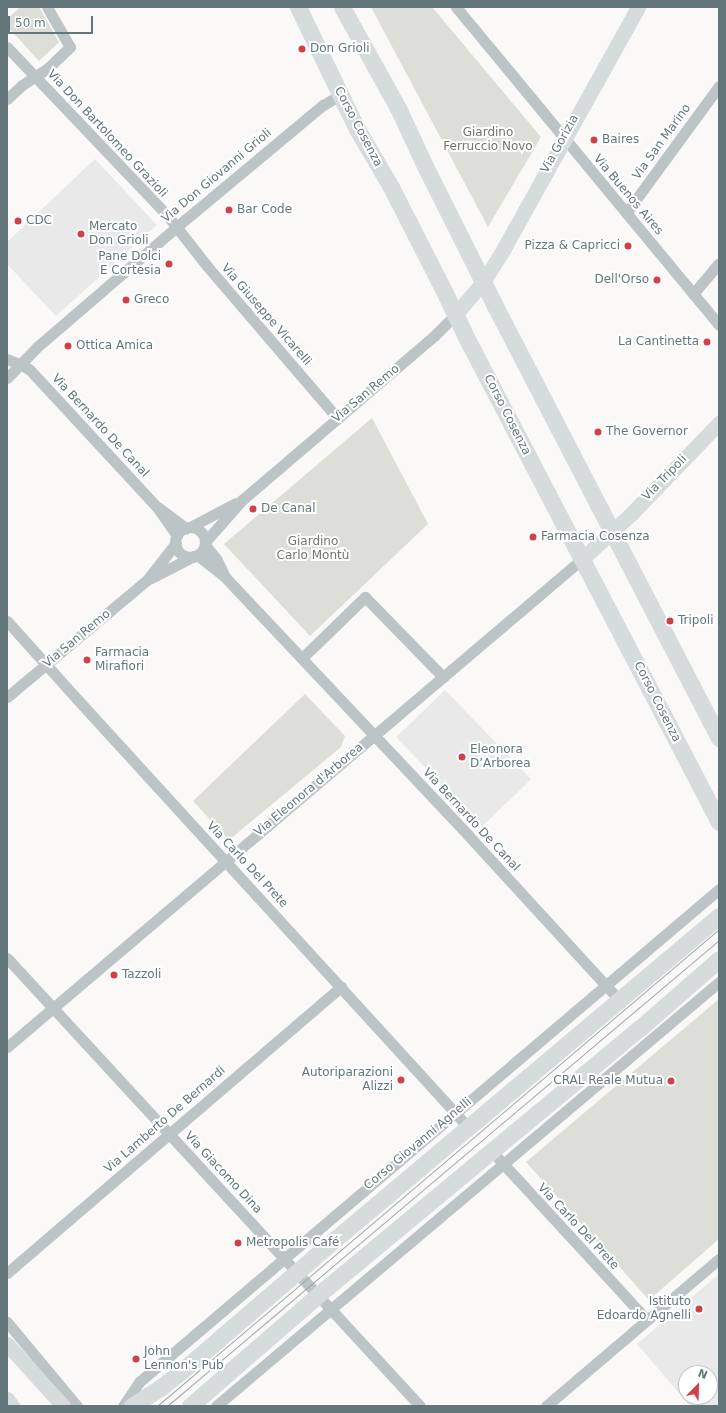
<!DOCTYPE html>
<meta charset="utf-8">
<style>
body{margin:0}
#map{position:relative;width:726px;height:1413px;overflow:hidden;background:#faf9f8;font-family:"DejaVu Sans",sans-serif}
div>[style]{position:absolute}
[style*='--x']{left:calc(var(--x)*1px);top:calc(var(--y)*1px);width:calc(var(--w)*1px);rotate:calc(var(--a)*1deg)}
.built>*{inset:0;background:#e8e9e8;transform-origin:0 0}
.green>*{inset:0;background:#dcded7}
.street>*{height:11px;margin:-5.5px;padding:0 5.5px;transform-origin:5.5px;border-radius:5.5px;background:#bdc4c5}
.street>.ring{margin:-5.5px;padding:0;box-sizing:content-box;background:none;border:11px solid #bdc4c5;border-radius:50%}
.secondary>*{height:15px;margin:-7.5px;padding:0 7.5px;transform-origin:7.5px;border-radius:7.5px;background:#d6dbdc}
.primary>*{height:17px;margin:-8.5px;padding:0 8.5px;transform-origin:8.5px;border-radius:8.5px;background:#d6dbdc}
.tram>*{height:1px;margin:-0.5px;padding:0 0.5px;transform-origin:0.5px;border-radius:0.5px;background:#a0aaac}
.dots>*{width:11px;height:11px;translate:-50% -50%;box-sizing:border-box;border:2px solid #fff;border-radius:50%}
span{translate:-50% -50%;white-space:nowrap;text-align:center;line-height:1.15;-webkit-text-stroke:4px #fff;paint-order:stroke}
.poi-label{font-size:12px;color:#63777a}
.left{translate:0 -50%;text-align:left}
.right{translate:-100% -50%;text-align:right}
.street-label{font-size:12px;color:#63777a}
.park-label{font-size:12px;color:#6f7866}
.frame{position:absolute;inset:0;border:8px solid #63777a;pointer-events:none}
.north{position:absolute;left:678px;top:1365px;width:40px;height:40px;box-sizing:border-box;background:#fff;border:1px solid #c1c9ca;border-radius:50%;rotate:23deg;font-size:11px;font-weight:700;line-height:16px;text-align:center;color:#63777a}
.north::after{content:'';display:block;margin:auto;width:14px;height:18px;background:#d23f49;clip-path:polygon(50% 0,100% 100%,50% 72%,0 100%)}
.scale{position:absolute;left:8px;top:16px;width:85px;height:18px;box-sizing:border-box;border:2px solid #63777a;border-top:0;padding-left:5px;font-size:12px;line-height:14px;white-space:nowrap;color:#63777a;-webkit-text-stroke:3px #fff;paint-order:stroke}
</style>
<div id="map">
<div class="built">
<div style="clip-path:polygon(95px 159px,157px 225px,56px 316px,7px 264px,7px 242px)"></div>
<div style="left:445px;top:690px;width:124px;height:68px;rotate:46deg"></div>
<div style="clip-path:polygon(evenodd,719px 1274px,719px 1406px,690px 1406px,637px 1344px,719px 1274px,686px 1373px,710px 1373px,710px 1397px,686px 1397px,686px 1373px)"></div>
</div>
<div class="green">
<div style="clip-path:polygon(20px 7px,39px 7px,59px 42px,39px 61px,7px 26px,7px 19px)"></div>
<div style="clip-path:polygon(371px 7px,432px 7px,541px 137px,488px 227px)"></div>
<div style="clip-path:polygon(372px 418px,428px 524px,310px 636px,224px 544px)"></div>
<div style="clip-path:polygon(305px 694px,345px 736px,341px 747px,229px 840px,193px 801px)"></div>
<div style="clip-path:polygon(719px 999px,719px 1239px,649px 1300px,526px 1162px)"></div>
</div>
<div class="street">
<div style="--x:456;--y:7;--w:413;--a:50.4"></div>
<div style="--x:7;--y:47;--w:232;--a:46.4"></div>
<div style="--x:167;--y:215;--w:65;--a:51.9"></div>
<div style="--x:207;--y:266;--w:201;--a:49.4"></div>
<div style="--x:7;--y:99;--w:21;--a:-43"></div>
<div style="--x:22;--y:85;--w:30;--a:-33"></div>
<div style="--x:47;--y:69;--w:32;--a:-44"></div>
<div style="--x:70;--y:47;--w:46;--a:-119.9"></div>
<div style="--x:626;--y:213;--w:157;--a:-53.8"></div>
<div style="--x:693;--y:294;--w:40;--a:-50"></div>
<div style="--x:7;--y:359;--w:16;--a:22"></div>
<div style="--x:22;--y:365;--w:9;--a:32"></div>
<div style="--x:30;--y:370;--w:187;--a:47.2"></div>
<div style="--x:157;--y:507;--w:35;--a:55"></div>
<div style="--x:7;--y:378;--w:43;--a:-45.9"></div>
<div style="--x:37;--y:347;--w:196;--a:-40.7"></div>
<div style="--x:186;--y:219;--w:178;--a:-39.8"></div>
<div style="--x:323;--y:105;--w:20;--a:-30"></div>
<div style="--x:159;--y:508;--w:34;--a:37"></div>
<div style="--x:190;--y:527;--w:52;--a:-27.6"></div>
<div class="ring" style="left:175px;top:527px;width:19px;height:19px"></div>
<div style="--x:205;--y:542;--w:56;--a:-48.6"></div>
<div style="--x:242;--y:500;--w:253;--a:-40.5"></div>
<div style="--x:434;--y:336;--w:30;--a:-45"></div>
<div style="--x:205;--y:545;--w:19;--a:51"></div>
<div style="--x:217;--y:560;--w:17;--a:65"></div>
<div style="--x:197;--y:555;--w:36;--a:38"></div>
<div style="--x:225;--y:577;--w:354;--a:46.7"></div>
<div style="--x:468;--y:835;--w:224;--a:47.5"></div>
<div style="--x:151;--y:578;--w:48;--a:-27.1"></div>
<div style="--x:7;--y:621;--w:105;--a:48.1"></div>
<div style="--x:77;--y:699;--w:581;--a:47.58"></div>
<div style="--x:302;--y:658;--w:88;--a:-44.1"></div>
<div style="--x:365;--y:597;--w:112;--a:45.7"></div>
<div style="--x:7;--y:697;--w:182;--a:-39.9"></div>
<div style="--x:147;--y:580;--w:47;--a:-51.9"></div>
<div style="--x:7;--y:958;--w:609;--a:47.33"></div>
<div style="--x:7;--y:1047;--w:754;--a:-40.32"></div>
<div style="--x:498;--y:1158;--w:220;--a:47.4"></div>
<div style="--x:7;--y:1273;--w:440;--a:-40.6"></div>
<div style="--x:7;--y:1322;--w:109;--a:50.2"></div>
<div style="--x:123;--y:1406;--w:29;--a:-56"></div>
<div style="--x:139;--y:1382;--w:761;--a:-40.36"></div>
<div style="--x:216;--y:1406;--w:658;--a:-40.13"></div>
<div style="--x:546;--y:1406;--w:227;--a:-40.4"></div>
</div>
<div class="secondary">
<div style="--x:455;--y:315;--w:43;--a:-49.7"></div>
<div style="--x:483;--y:282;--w:40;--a:-58"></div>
<div style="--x:504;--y:248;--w:276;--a:-60.9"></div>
<div style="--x:582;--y:559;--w:67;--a:-42.6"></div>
<div style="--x:631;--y:514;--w:127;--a:-46"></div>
<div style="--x:7;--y:1344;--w:84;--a:47.9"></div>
<div style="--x:7;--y:1399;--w:9;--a:54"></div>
</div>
<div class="primary">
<div style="--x:298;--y:7;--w:136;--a:64.2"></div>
<div style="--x:357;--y:129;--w:67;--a:59.6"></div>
<div style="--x:391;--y:187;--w:112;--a:63"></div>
<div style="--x:442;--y:287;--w:58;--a:64.3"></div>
<div style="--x:467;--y:339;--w:545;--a:62.45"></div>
<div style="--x:342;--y:7;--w:115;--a:61"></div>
<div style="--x:398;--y:108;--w:66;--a:65"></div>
<div style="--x:426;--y:168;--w:152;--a:63.4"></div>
<div style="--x:494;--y:304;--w:489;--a:62.6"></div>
<div style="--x:132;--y:1406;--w:33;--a:-33"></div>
<div style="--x:160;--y:1388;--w:31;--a:-38"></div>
<div style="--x:184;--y:1369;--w:172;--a:-40.7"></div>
<div style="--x:314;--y:1257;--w:529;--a:-40.1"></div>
<div style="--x:190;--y:1406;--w:169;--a:-40.9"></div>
<div style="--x:318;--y:1295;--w:418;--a:-39.7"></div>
<div style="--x:640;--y:1028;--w:105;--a:-41.1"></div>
</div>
<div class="tram">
<div style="--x:157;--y:1406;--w:737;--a:-40.32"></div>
<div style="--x:167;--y:1406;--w:722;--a:-40.17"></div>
</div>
<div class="dots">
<div style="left:302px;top:49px;background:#d23f49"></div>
<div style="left:594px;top:140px;background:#d23f49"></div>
<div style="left:229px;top:210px;background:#d23f49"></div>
<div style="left:18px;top:221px;background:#d23f49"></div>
<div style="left:81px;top:234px;background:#d23f49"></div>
<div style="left:628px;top:246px;background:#d23f49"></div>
<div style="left:169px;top:264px;background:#d23f49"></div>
<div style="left:657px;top:280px;background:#d23f49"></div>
<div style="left:126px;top:300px;background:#d23f49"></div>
<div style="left:707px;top:342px;background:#d23f49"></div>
<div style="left:68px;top:346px;background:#d23f49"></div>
<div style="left:598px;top:432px;background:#d23f49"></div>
<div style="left:253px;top:509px;background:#d23f49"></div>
<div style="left:533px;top:537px;background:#d23f49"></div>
<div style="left:670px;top:621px;background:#d23f49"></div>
<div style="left:87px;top:660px;background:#d23f49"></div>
<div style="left:462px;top:757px;background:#d23f49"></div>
<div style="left:114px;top:975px;background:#d23f49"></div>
<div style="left:401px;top:1080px;background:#d23f49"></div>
<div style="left:671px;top:1081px;background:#d23f49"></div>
<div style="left:238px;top:1243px;background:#d23f49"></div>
<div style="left:699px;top:1309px;background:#d23f49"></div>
<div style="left:136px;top:1359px;background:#d23f49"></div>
</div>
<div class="poi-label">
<span class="left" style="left:310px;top:49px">Don Grioli</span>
<span class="left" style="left:602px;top:140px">Baires</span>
<span class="left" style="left:237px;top:210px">Bar Code</span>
<span class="left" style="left:26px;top:221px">CDC</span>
<span class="left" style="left:89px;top:234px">Mercato<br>Don Grioli</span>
<span class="right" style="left:620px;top:246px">Pizza &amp; Capricci</span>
<span class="right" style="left:161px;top:264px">Pane Dolci<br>E Cortesia</span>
<span class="right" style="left:649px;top:280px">Dell'Orso</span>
<span class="left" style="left:134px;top:300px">Greco</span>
<span class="right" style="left:699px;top:342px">La Cantinetta</span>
<span class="left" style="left:76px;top:346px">Ottica Amica</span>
<span class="left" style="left:606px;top:432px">The Governor</span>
<span class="left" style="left:261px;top:509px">De Canal</span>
<span class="left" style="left:541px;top:537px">Farmacia Cosenza</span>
<span class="left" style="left:678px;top:621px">Tripoli</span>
<span class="left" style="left:95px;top:660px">Farmacia<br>Mirafiori</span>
<span class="left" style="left:470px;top:757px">Eleonora<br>D’Arborea</span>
<span class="left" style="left:122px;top:975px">Tazzoli</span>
<span class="right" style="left:393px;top:1080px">Autoriparazioni<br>Alizzi</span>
<span class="right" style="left:663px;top:1081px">CRAL Reale Mutua</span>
<span class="left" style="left:246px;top:1243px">Metropolis Café</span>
<span class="right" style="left:691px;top:1309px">Istituto<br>Edoardo Agnelli</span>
<span class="left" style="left:144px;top:1359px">John<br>Lennon's Pub</span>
</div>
<div class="street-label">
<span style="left:358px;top:127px;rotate:62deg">Corso Cosenza</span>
<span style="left:107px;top:134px;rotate:47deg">Via Don Bartolomeo Grazioli</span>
<span style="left:662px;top:142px;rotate:-54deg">Via San Marino</span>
<span style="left:560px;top:144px;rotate:-61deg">Via Gorizia</span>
<span style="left:217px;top:176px;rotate:-40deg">Via Don Giovanni Grioli</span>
<span style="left:628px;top:195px;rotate:50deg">Via Buenos Aires</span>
<span style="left:266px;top:315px;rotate:49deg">Via Giuseppe Vicarelli</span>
<span style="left:366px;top:394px;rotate:-40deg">Via San Remo</span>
<span style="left:507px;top:415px;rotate:63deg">Corso Cosenza</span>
<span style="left:100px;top:426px;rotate:47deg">Via Bernardo De Canal</span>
<span style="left:665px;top:478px;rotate:-46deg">Via Tripoli</span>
<span style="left:77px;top:639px;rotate:-40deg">Via San Remo</span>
<span style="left:657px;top:702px;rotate:63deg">Corso Cosenza</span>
<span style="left:309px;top:790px;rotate:-40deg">Via Eleonora d'Arborea</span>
<span style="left:471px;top:820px;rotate:47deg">Via Bernardo De Canal</span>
<span style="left:247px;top:865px;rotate:47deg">Via Carlo Del Prete</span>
<span style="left:165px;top:1120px;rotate:-41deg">Via Lamberto De Bernardi</span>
<span style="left:418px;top:1144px;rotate:-40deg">Corso Giovanni Agnelli</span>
<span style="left:223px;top:1173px;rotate:47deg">Via Giacomo Dina</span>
<span style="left:578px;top:1227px;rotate:47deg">Via Carlo Del Prete</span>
</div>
<div class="park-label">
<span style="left:488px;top:140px">Giardino<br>Ferruccio Novo</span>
<span style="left:313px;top:549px">Giardino<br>Carlo Montù</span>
</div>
<div class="frame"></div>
<div class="north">N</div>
<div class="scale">50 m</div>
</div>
